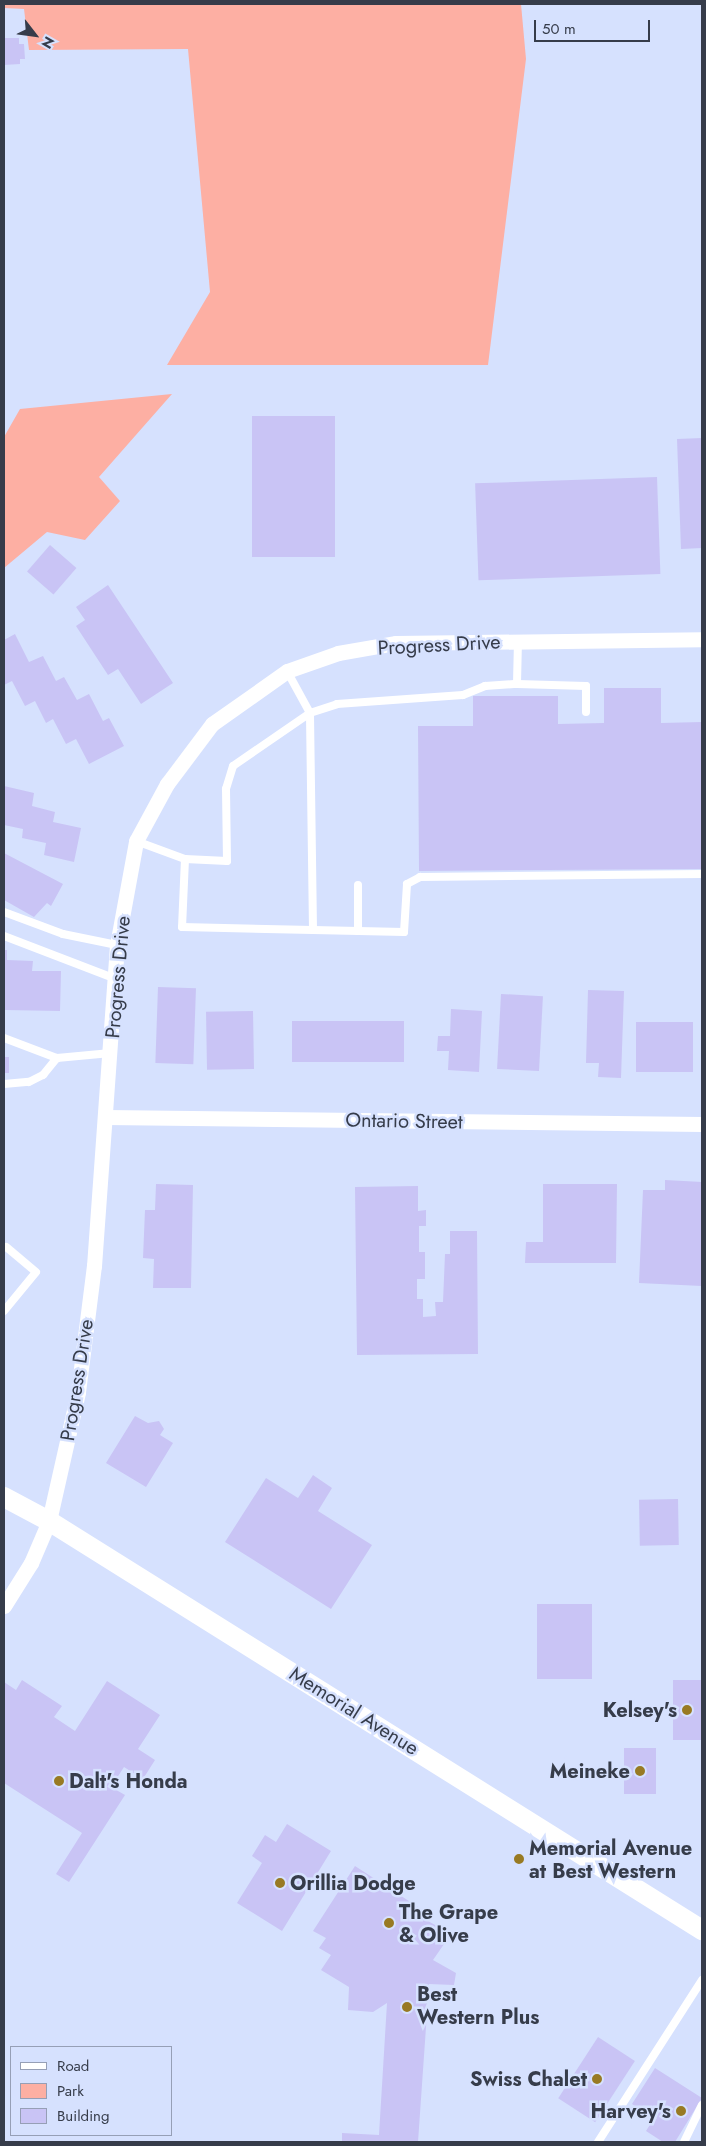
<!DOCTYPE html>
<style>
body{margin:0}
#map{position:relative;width:706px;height:2146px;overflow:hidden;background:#d6e1fe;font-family:Jost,sans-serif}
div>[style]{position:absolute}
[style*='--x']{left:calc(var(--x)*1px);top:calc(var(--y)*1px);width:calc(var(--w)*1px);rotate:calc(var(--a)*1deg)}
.green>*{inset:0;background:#fdafa3}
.building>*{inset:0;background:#c9c4f5;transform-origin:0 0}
.lane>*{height:8px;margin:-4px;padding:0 4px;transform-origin:4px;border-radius:4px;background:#fff}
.street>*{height:15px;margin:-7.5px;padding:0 7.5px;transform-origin:7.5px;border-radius:7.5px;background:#fff}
.secondary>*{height:20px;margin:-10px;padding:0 10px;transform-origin:10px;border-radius:10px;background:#fff}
.dots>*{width:14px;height:14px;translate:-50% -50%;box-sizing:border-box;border:2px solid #d6e1fe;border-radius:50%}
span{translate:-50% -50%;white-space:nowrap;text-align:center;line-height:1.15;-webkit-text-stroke:5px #d6e1fe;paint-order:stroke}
.street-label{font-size:20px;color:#363c4a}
.poi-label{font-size:20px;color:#363c4a;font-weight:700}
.right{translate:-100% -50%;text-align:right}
.left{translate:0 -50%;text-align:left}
.frame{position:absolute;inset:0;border:5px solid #363c4a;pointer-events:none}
.legend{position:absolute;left:10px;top:2046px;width:162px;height:90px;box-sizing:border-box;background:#d6e1fe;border:1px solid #969fb6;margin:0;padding:6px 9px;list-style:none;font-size:15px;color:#363c4a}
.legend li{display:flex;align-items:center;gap:10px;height:25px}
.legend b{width:25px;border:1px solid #969fb6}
.north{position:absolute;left:10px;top:10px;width:50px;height:50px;-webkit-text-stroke:4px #d6e1fe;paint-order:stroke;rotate:120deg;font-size:14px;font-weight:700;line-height:20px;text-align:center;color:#363c4a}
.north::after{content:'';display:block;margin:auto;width:18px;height:22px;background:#363c4a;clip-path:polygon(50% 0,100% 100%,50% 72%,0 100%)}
.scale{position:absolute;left:534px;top:20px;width:116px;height:22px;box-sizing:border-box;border:2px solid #363c4a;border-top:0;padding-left:6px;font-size:15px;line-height:18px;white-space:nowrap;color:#363c4a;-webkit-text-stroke:4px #d6e1fe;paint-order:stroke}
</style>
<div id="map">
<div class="green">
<div style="clip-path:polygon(4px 4px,521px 4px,526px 59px,488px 365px,167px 365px,210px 292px,188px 49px,29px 50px,24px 9px,4px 8px)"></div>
<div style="clip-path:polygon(172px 394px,99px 477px,120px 501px,85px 540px,47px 532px,4px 568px,4px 437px,20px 409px)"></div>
</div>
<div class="building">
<div style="clip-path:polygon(4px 38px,19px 38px,19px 44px,24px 44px,25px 59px,20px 59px,20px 64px,4px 65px)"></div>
<div style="left:335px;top:416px;width:141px;height:83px;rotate:90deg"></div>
<div style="clip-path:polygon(702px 438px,702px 548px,681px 549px,677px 439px)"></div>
<div style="left:657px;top:477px;width:97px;height:182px;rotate:88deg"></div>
<div style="left:50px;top:545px;width:35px;height:35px;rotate:41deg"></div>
<div style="clip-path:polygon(108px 585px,173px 683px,141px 704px,118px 669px,108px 675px,76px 626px,85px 620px,76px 607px)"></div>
<div style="clip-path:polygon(15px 634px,29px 662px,43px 656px,56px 681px,64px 677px,77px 700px,89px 694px,103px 721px,109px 718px,124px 746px,89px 764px,76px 739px,66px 744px,53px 719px,46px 723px,35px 701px,25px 706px,12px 681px,4px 685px,4px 640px)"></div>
<div style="clip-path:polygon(604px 688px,661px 688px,661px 723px,702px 722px,702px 869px,419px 871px,418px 726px,473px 726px,473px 696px,558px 696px,558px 724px,604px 723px)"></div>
<div style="clip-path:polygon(4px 786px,34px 793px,32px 806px,55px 812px,53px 822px,81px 828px,74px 862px,44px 855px,46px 843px,22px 838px,23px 829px,4px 825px)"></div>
<div style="clip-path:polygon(4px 853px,63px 884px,51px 906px,47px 903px,34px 917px,4px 900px)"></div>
<div style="clip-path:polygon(4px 950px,7px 950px,7px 960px,33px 961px,32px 971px,61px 971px,60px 1011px,5px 1010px)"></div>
<div style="left:158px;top:987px;width:38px;height:76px;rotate:2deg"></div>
<div style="clip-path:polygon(588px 990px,624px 991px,621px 1078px,598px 1077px,599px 1063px,586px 1063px)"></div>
<div style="left:501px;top:994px;width:42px;height:75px;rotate:3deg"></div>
<div style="clip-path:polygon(451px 1009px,482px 1011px,479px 1072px,448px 1070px,449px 1051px,437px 1051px,438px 1036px,450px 1036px)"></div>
<div style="left:253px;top:1011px;width:58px;height:47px;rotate:89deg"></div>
<div style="left:292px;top:1021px;width:112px;height:41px"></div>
<div style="left:693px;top:1022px;width:50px;height:57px;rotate:90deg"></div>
<div style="left:4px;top:1057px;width:5px;height:16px"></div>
<div style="clip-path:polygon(665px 1180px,702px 1182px,702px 1286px,639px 1283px,643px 1190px,665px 1190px)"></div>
<div style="clip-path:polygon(156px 1184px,193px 1185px,191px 1288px,153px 1288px,154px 1259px,143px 1258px,145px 1210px,155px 1210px)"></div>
<div style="clip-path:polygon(543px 1184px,617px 1184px,616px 1263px,525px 1263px,526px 1242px,543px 1242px)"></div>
<div style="clip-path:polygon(418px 1186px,418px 1211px,426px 1210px,426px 1226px,419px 1226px,419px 1252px,425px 1252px,425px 1279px,417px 1279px,417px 1299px,423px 1299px,423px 1317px,436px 1316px,435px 1302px,443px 1302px,445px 1254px,450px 1254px,450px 1231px,477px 1231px,478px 1354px,357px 1355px,355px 1187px)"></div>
<div style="clip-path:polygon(135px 1416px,148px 1423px,159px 1421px,164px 1429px,160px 1435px,173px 1443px,146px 1487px,106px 1463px)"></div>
<div style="clip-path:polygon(313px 1475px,332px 1488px,318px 1511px,372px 1545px,331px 1609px,225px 1542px,266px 1478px,298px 1498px)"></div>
<div style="left:678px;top:1499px;width:46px;height:39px;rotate:89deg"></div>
<div style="left:537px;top:1604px;width:55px;height:75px"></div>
<div style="clip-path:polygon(22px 1680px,62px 1706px,54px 1717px,75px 1731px,107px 1681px,160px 1715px,138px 1749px,155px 1760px,143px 1779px,124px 1767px,111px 1787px,125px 1795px,69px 1882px,56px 1874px,82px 1833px,4px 1783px,4px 1682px,16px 1690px)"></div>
<div style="left:673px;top:1680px;width:29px;height:60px"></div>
<div style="left:624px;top:1748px;width:32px;height:46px"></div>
<div style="clip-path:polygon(287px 1824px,331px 1851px,282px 1931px,237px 1903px,262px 1863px,252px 1856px,265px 1835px,276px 1842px)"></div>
<div style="clip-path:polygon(355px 1866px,432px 1916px,428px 1921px,451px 1934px,433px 1960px,456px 1973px,454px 1985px,429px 1984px,418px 2142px,342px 2142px,342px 2133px,379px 2135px,387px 2003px,373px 2012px,348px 2010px,349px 1987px,321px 1970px,331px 1955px,319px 1948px,326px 1938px,313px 1931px)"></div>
<div style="left:598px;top:2037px;width:44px;height:73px;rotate:33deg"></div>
<div style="clip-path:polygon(655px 2068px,702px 2098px,675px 2142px,663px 2142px,646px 2131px,654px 2118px,632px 2104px)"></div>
</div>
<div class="lane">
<div style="--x:287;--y:671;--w:48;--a:61.3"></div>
<div style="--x:310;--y:713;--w:93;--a:145.5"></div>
<div style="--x:233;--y:766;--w:24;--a:107"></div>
<div style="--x:226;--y:789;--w:72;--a:89.2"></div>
<div style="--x:227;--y:861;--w:42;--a:-177.3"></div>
<div style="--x:185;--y:859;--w:68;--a:92.5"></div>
<div style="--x:182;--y:927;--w:131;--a:1.3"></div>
<div style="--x:313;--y:930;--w:217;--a:-90.8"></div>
<div style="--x:310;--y:713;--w:28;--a:-18"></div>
<div style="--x:337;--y:704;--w:126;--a:-4.1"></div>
<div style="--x:463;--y:695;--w:24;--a:-22"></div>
<div style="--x:485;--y:686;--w:32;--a:-4"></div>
<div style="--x:517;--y:684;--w:43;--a:-88.7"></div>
<div style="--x:517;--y:684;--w:69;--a:1.7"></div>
<div style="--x:586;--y:686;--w:26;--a:90"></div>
<div style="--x:136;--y:841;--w:52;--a:20.2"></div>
<div style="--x:358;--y:885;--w:46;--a:90"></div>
<div style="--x:4;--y:912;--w:63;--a:20.4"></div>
<div style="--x:63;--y:934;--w:55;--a:11.5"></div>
<div style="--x:313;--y:930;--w:91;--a:1.3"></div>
<div style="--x:404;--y:932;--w:48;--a:-86.4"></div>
<div style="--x:407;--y:884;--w:15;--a:-28"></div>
<div style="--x:420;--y:877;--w:282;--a:-0.6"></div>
<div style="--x:4;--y:936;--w:120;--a:21"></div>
<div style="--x:4;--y:1038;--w:57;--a:20.7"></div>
<div style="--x:57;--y:1058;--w:54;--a:-5.3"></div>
<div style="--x:4;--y:1084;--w:25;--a:-5"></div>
<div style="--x:29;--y:1082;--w:16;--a:-27"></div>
<div style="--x:43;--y:1075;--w:22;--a:-51"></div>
<div style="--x:4;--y:1311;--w:50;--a:-50.6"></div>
<div style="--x:36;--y:1272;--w:39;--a:-140"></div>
<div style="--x:598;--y:2142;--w:193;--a:-57.3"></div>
<div style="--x:684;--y:2142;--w:41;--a:-64.1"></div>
</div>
<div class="street">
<div style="--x:105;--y:1117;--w:597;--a:0.67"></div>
<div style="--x:4;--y:1606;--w:51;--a:-57.9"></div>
<div style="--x:31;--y:1563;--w:46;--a:-66.8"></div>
<div style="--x:49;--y:1521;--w:132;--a:-77.3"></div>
<div style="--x:78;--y:1392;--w:127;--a:-82.8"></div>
<div style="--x:94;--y:1266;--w:322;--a:-85.9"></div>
<div style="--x:117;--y:945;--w:106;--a:-79.6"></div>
<div style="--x:136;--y:841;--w:65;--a:-61.5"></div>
<div style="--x:167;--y:784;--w:75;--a:-53.1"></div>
<div style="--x:212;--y:724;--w:92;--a:-35.2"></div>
<div style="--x:287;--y:671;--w:54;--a:-19.4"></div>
<div style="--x:338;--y:653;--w:59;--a:-9.8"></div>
<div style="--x:396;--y:643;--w:306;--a:-0.7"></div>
</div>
<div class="secondary">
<div style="--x:4;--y:1497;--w:51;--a:28.1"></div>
<div style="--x:49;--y:1521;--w:771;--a:32.06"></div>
</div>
<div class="dots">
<div style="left:687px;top:1710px;background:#987a23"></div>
<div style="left:640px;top:1771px;background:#987a23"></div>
<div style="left:59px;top:1781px;background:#987a23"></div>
<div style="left:519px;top:1859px;background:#987a23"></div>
<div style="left:280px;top:1883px;background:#987a23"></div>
<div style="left:389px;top:1923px;background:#987a23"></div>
<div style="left:407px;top:2007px;background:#987a23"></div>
<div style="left:597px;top:2079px;background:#987a23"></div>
<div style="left:681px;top:2111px;background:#987a23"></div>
</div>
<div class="street-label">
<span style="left:439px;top:645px;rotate:-3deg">Progress Drive</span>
<span style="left:118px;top:977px;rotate:-85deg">Progress Drive</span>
<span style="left:404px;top:1121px;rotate:1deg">Ontario Street</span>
<span style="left:77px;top:1380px;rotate:-81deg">Progress Drive</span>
<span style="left:354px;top:1711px;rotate:32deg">Memorial Avenue</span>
</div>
<div class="poi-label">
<span class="right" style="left:677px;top:1710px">Kelsey's</span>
<span class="right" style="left:630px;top:1771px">Meineke</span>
<span class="left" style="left:69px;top:1781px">Dalt's Honda</span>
<span class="left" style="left:529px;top:1860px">Memorial Avenue<br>at Best Western</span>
<span class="left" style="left:290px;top:1883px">Orillia Dodge</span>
<span class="left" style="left:399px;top:1924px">The Grape<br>&amp; Olive</span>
<span class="left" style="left:417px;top:2006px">Best<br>Western Plus</span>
<span class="right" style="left:587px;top:2079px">Swiss Chalet</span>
<span class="right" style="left:671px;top:2111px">Harvey's</span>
</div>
<div class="frame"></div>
<ul class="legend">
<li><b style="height:6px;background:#fff"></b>Road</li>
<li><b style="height:14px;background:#fdafa3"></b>Park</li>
<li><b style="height:14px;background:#c9c4f5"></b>Building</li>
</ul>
<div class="north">N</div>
<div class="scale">50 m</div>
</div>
